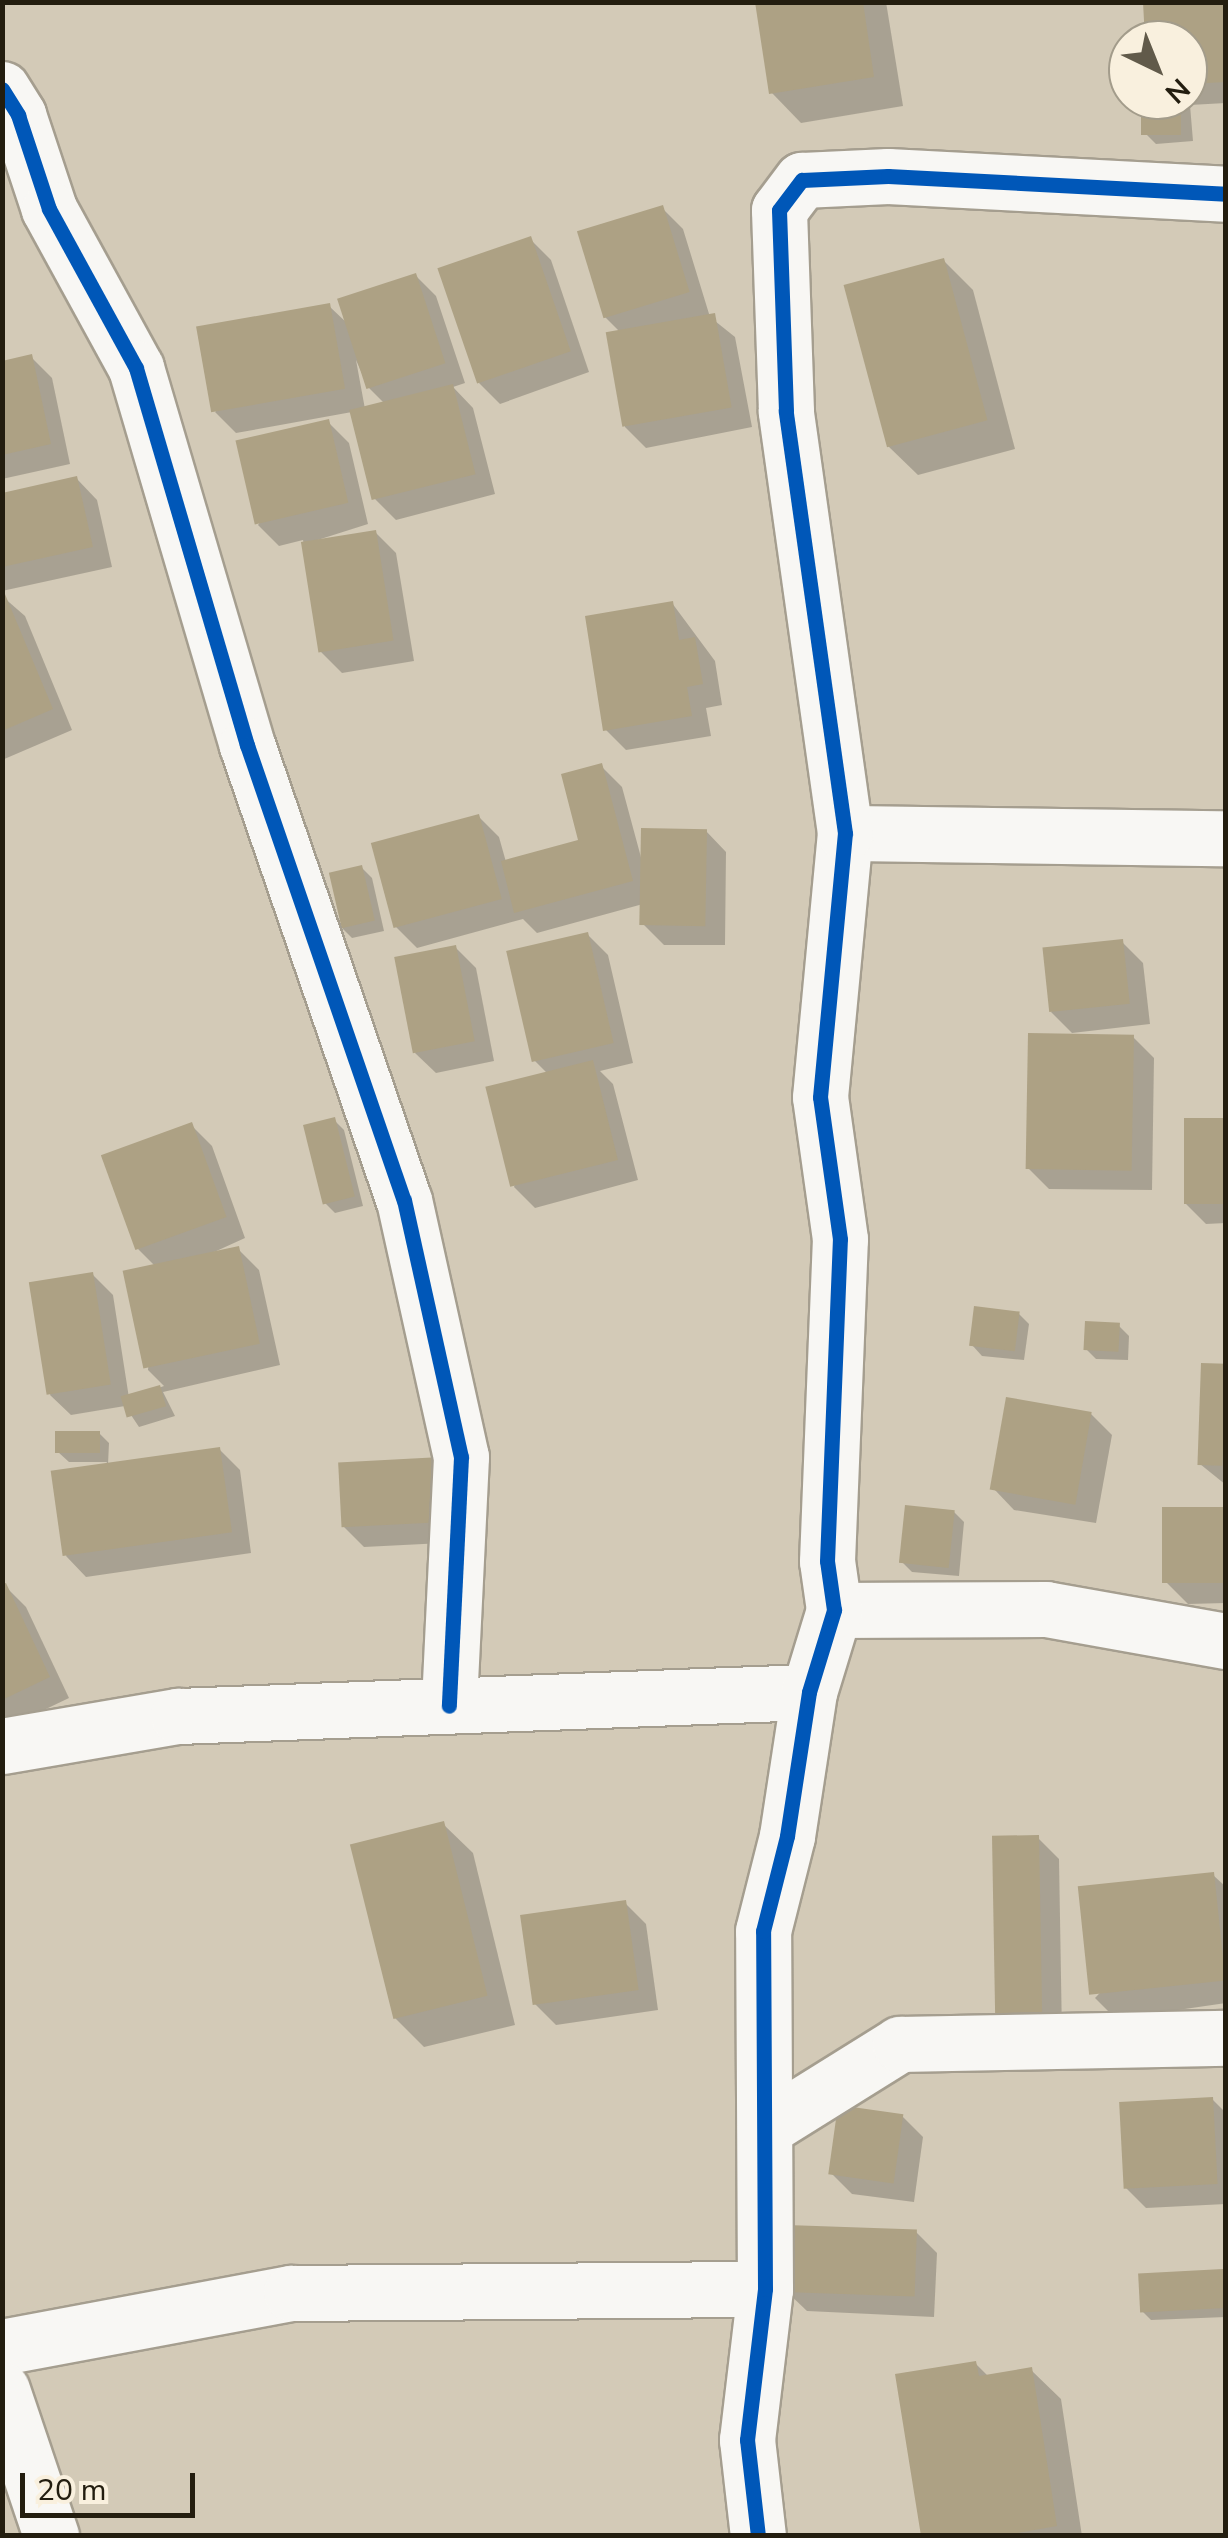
<!DOCTYPE html>
<style>
body{margin:0}
#map{position:relative;width:1228px;height:2538px;overflow:hidden;background:#d3cab7;font-family:"Nunito Sans",sans-serif}
div>[style]{position:absolute}
[style*='--x']{left:calc(var(--x)*1px);top:calc(var(--y)*1px);width:calc(var(--w)*1px);rotate:calc(var(--a)*1deg)}
.shadow>*{inset:0;background:#0003}
.building>*{inset:0;background:#ada184;transform-origin:0 0}
.roads{filter:drop-shadow(2px 0 #a59e8f) drop-shadow(-2px 0 #a59e8f) drop-shadow(0 2px #a59e8f) drop-shadow(0 -2px #a59e8f)}
.minor>*{height:55px;margin:-27.5px;padding:0 27.5px;transform-origin:27.5px;border-radius:27.5px;background:#f8f7f4}
.secondary>*{height:55px;margin:-27.5px;padding:0 27.5px;transform-origin:27.5px;border-radius:27.5px;background:#f8f7f4}
.cycleway>*{height:15px;margin:-7.5px;padding:0 7.5px;transform-origin:7.5px;border-radius:7.5px;background:#0057b8}
span{translate:-50% -50%;white-space:nowrap;text-align:center;line-height:1.15;-webkit-text-stroke:8px #f9f0de;paint-order:stroke}
.frame{position:absolute;inset:0;border:5px solid #231d0f;pointer-events:none}
.north{position:absolute;left:1108px;top:20px;width:100px;height:100px;box-sizing:border-box;background:#f9f0de;border:2px solid #a39c8b;border-radius:50%;rotate:137deg;font-size:28px;font-weight:700;line-height:40px;text-align:center;color:#231d0f}
.north::after{content:'';display:block;margin:auto;width:35px;height:45px;background:#615a4a;clip-path:polygon(50% 0,100% 100%,50% 72%,0 100%)}
.scale{position:absolute;left:20px;top:2473px;width:175px;height:45px;box-sizing:border-box;border:5px solid #231d0f;border-top:0;padding-left:12px;font-size:30px;line-height:35px;white-space:nowrap;color:#231d0f;-webkit-text-stroke:8px #f9f0de;paint-order:stroke}
</style>
<div id="map">
<div class="shadow">
<div style="clip-path:polygon(757px 2px,886px 2px,903px 106px,801px 123px,772px 93px)"></div>
<div style="clip-path:polygon(1226px 2px,1226px 103px,1190px 105px,1193px 141px,1156px 144px,1146px 134px,1143px 100px,1188px 100px,1188px 40px,1147px 40px)"></div>
<div style="clip-path:polygon(662px 208px,683px 229px,710px 317px,735px 337px,752px 427px,646px 448px,625px 427px,622px 334px,605px 317px)"></div>
<div style="clip-path:polygon(530px 239px,551px 260px,589px 372px,500px 404px,479px 383px)"></div>
<div style="clip-path:polygon(944px 261px,973px 290px,1015px 449px,918px 475px,888px 446px)"></div>
<div style="clip-path:polygon(evenodd,416px 276px,436px 296px,465px 383px,453px 387px,473px 408px,495px 494px,396px 520px,375px 499px,352px 412px,236px 433px,215px 412px,329px 306px,348px 324px,416px 276px,356px 360px,368px 387px,385px 404px,365px 409px,356px 360px)"></div>
<div style="clip-path:polygon(31px 357px,52px 378px,70px 464px,2px 479px,2px 363px)"></div>
<div style="clip-path:polygon(328px 422px,349px 443px,368px 524px,305px 544px,375px 532px,396px 553px,414px 661px,342px 673px,321px 652px,303px 540px,279px 546px,258px 525px)"></div>
<div style="clip-path:polygon(77px 479px,97px 500px,112px 567px,2px 591px,2px 495px)"></div>
<div style="clip-path:polygon(2px 596px,25px 616px,72px 730px,2px 760px)"></div>
<div style="clip-path:polygon(672px 603px,715px 661px,722px 705px,706px 708px,711px 736px,626px 750px,606px 730px)"></div>
<div style="clip-path:polygon(601px 766px,622px 787px,642px 861px,706px 831px,726px 852px,725px 945px,664px 945px,643px 924px,643px 904px,537px 933px,523px 919px,417px 948px,396px 927px,478px 816px,499px 837px,506px 862px,581px 842px)"></div>
<div style="clip-path:polygon(362px 868px,372px 878px,384px 931px,352px 938px,342px 928px)"></div>
<div style="clip-path:polygon(587px 934px,608px 955px,633px 1063px,600px 1071px,613px 1084px,638px 1180px,535px 1208px,514px 1187px,549px 1075px,534px 1060px)"></div>
<div style="clip-path:polygon(1122px 942px,1143px 963px,1150px 1024px,1072px 1033px,1051px 1012px)"></div>
<div style="clip-path:polygon(455px 947px,476px 968px,494px 1061px,436px 1073px,415px 1053px)"></div>
<div style="clip-path:polygon(1133px 1037px,1154px 1058px,1152px 1190px,1049px 1189px,1028px 1168px)"></div>
<div style="clip-path:polygon(334px 1120px,344px 1130px,363px 1206px,335px 1213px,325px 1203px)"></div>
<div style="clip-path:polygon(1226px 1121px,1226px 1223px,1206px 1224px,1185px 1203px)"></div>
<div style="clip-path:polygon(191px 1125px,212px 1146px,245px 1238px,201px 1258px,238px 1249px,259px 1270px,280px 1365px,163px 1392px,175px 1416px,139px 1427px,125px 1406px,71px 1415px,50px 1395px,92px 1274px,113px 1295px,129px 1398px,164px 1386px,148px 1370px,157px 1268px,138px 1249px)"></div>
<div style="clip-path:polygon(1019px 1314px,1029px 1324px,1024px 1360px,982px 1356px,972px 1345px)"></div>
<div style="clip-path:polygon(1119px 1326px,1129px 1336px,1128px 1360px,1096px 1359px,1086px 1349px)"></div>
<div style="clip-path:polygon(1226px 1366px,1226px 1485px,1200px 1464px)"></div>
<div style="clip-path:polygon(1091px 1414px,1112px 1435px,1096px 1523px,1014px 1510px,994px 1489px)"></div>
<div style="clip-path:polygon(99px 1433px,109px 1443px,108px 1465px,219px 1449px,240px 1470px,251px 1553px,86px 1577px,66px 1556px,107px 1462px,69px 1462px,58px 1452px)"></div>
<div style="clip-path:polygon(440px 1460px,463px 1542px,364px 1547px,343px 1526px)"></div>
<div style="clip-path:polygon(1226px 1509px,1226px 1603px,1188px 1604px,1167px 1583px)"></div>
<div style="clip-path:polygon(954px 1512px,964px 1522px,959px 1576px,912px 1572px,902px 1562px)"></div>
<div style="clip-path:polygon(5px 1586px,26px 1607px,69px 1698px,2px 1730px)"></div>
<div style="clip-path:polygon(443px 1824px,473px 1853px,515px 2025px,424px 2047px,395px 2018px)"></div>
<div style="clip-path:polygon(1038px 1838px,1059px 1859px,1062px 2035px,1019px 2036px)"></div>
<div style="clip-path:polygon(1213px 1875px,1226px 1887px,1226px 2003px,1116px 2019px,1095px 1998px)"></div>
<div style="clip-path:polygon(625px 1903px,646px 1924px,658px 2010px,556px 2025px,535px 2004px)"></div>
<div style="clip-path:polygon(1212px 2099px,1226px 2113px,1226px 2204px,1146px 2208px,1125px 2187px)"></div>
<div style="clip-path:polygon(902px 2116px,923px 2137px,914px 2202px,852px 2194px,831px 2173px)"></div>
<div style="clip-path:polygon(916px 2232px,937px 2253px,934px 2317px,807px 2311px,786px 2291px)"></div>
<div style="clip-path:polygon(1222px 2272px,1226px 2317px,1151px 2320px,1141px 2310px)"></div>
<div style="clip-path:polygon(975px 2363px,989px 2377px,1031px 2370px,1061px 2399px,1082px 2536px,923px 2536px)"></div>
</div>
<div class="building">
<div style="clip-path:polygon(755px 2px,863px 2px,874px 77px,769px 94px)"></div>
<div style="clip-path:polygon(1143px 2px,1226px 2px,1226px 82px,1188px 84px,1188px 40px,1145px 40px)"></div>
<div style="left:1141px;top:100px;width:40px;height:35px"></div>
<div style="left:663px;top:205px;width:91px;height:90px;rotate:73deg"></div>
<div style="left:531px;top:236px;width:122px;height:99px;rotate:71deg"></div>
<div style="left:944px;top:258px;width:168px;height:104px;rotate:75deg"></div>
<div style="left:416px;top:273px;width:95px;height:83px;rotate:72deg"></div>
<div style="left:330px;top:303px;width:87px;height:136px;rotate:80deg"></div>
<div style="left:715px;top:313px;width:96px;height:111px;rotate:80deg"></div>
<div style="clip-path:polygon(32px 354px,51px 444px,2px 455px,2px 361px)"></div>
<div style="left:453px;top:384px;width:93px;height:107px;rotate:76deg"></div>
<div style="left:329px;top:419px;width:86px;height:96px;rotate:77deg"></div>
<div style="clip-path:polygon(77px 476px,93px 547px,2px 567px,2px 493px)"></div>
<div style="left:376px;top:530px;width:112px;height:76px;rotate:81deg"></div>
<div style="clip-path:polygon(2px 587px,53px 709px,2px 731px)"></div>
<div style="clip-path:polygon(673px 601px,679px 640px,695px 637px,703px 684px,687px 687px,692px 716px,603px 731px,585px 616px)"></div>
<div style="clip-path:polygon(602px 763px,633px 881px,514px 913px,501px 861px,578px 840px,561px 774px)"></div>
<div style="left:479px;top:814px;width:88px;height:112px;rotate:75deg"></div>
<div style="left:641px;top:828px;width:66px;height:97px;rotate:1deg"></div>
<div style="left:362px;top:865px;width:57px;height:34px;rotate:77deg"></div>
<div style="left:588px;top:932px;width:114px;height:84px;rotate:77deg"></div>
<div style="left:1123px;top:939px;width:65px;height:81px;rotate:84deg"></div>
<div style="left:456px;top:945px;width:98px;height:63px;rotate:79deg"></div>
<div style="left:1028px;top:1033px;width:106px;height:136px;rotate:1deg"></div>
<div style="left:593px;top:1060px;width:103px;height:111px;rotate:76deg"></div>
<div style="left:335px;top:1117px;width:82px;height:33px;rotate:76deg"></div>
<div style="left:1184px;top:1118px;width:42px;height:86px"></div>
<div style="left:192px;top:1122px;width:101px;height:97px;rotate:70deg"></div>
<div style="left:239px;top:1246px;width:100px;height:119px;rotate:78deg"></div>
<div style="left:93px;top:1272px;width:114px;height:65px;rotate:81deg"></div>
<div style="left:974px;top:1306px;width:46px;height:40px;rotate:7deg"></div>
<div style="left:1085px;top:1321px;width:35px;height:29px;rotate:3deg"></div>
<div style="left:1201px;top:1363px;width:25px;height:102px;rotate:2deg"></div>
<div style="left:160px;top:1385px;width:22px;height:41px;rotate:74deg"></div>
<div style="left:1006px;top:1397px;width:87px;height:94px;rotate:10deg"></div>
<div style="left:55px;top:1431px;width:45px;height:22px"></div>
<div style="left:220px;top:1447px;width:86px;height:171px;rotate:82deg"></div>
<div style="left:441px;top:1457px;width:65px;height:103px;rotate:87deg"></div>
<div style="left:905px;top:1505px;width:50px;height:58px;rotate:6deg"></div>
<div style="left:1226px;top:1507px;width:76px;height:64px;rotate:90deg"></div>
<div style="clip-path:polygon(6px 1583px,50px 1677px,2px 1700px,2px 1584px)"></div>
<div style="left:444px;top:1821px;width:180px;height:97px;rotate:76deg"></div>
<div style="left:1039px;top:1835px;width:180px;height:47px;rotate:89deg"></div>
<div style="left:1214px;top:1872px;width:109px;height:137px;rotate:84deg"></div>
<div style="left:626px;top:1900px;width:91px;height:107px;rotate:82deg"></div>
<div style="left:1213px;top:2097px;width:87px;height:94px;rotate:87deg"></div>
<div style="left:838px;top:2105px;width:66px;height:70px;rotate:8deg"></div>
<div style="left:787px;top:2225px;width:130px;height:67px;rotate:2deg"></div>
<div style="left:1223px;top:2269px;width:39px;height:85px;rotate:87deg"></div>
<div style="clip-path:polygon(976px 2361px,979px 2376px,1032px 2367px,1057px 2526px,1001px 2536px,921px 2536px,895px 2374px)"></div>
</div>
<div class="roads">
<div class="minor">
<div style="--x:2;--y:89;--w:31;--a:58"></div>
<div style="--x:18;--y:115;--w:99;--a:71.7"></div>
<div style="--x:49;--y:209;--w:181;--a:61.3"></div>
<div style="--x:136;--y:368;--w:393;--a:73.6"></div>
<div style="--x:247;--y:745;--w:481;--a:71"></div>
<div style="--x:404;--y:1200;--w:263;--a:77.5"></div>
<div style="--x:461;--y:1457;--w:249;--a:92.8"></div>
<div style="--x:845;--y:833;--w:381;--a:0.8"></div>
<div style="--x:834;--y:1610;--w:212;--a:-0.3"></div>
<div style="--x:1046;--y:1609;--w:183;--a:10.1"></div>
<div style="--x:2;--y:1746;--w:179;--a:-9.7"></div>
<div style="--x:178;--y:1716;--w:631;--a:-2.18"></div>
<div style="--x:765;--y:2128;--w:159;--a:-31.9"></div>
<div style="--x:900;--y:2044;--w:326;--a:-1.1"></div>
<div style="--x:2;--y:2347;--w:294;--a:-10.6"></div>
<div style="--x:291;--y:2293;--w:474;--a:-0.5"></div>
<div style="--x:758;--y:2536;--w:97;--a:-96.5"></div>
<div style="--x:747;--y:2440;--w:152;--a:-83.2"></div>
<div style="--x:765;--y:2289;--w:358;--a:-90.3"></div>
<div style="--x:763;--y:1931;--w:98;--a:-75.8"></div>
<div style="--x:787;--y:1836;--w:146;--a:-81.3"></div>
<div style="--x:809;--y:1692;--w:86;--a:-73"></div>
<div style="--x:834;--y:1610;--w:49;--a:-98.1"></div>
<div style="--x:827;--y:1561;--w:322;--a:-87.7"></div>
<div style="--x:840;--y:1239;--w:143;--a:-98"></div>
<div style="--x:820;--y:1097;--w:265;--a:-84.6"></div>
<div style="--x:845;--y:833;--w:426;--a:-98"></div>
<div style="--x:786;--y:411;--w:201;--a:-92"></div>
<div style="--x:779;--y:210;--w:38;--a:-53"></div>
<div style="--x:802;--y:180;--w:86;--a:-2.7"></div>
<div style="--x:888;--y:176;--w:338;--a:3"></div>
</div>
<div class="secondary">
<div style="--x:2;--y:2390;--w:154;--a:71.4"></div>
</div>
</div>
<div class="cycleway">
<div style="--x:2;--y:89;--w:31;--a:58"></div>
<div style="--x:18;--y:115;--w:99;--a:71.7"></div>
<div style="--x:49;--y:209;--w:181;--a:61.3"></div>
<div style="--x:136;--y:368;--w:393;--a:73.6"></div>
<div style="--x:247;--y:745;--w:481;--a:71"></div>
<div style="--x:404;--y:1200;--w:263;--a:77.5"></div>
<div style="--x:461;--y:1457;--w:249;--a:92.8"></div>
<div style="--x:758;--y:2536;--w:97;--a:-96.5"></div>
<div style="--x:747;--y:2440;--w:152;--a:-83.2"></div>
<div style="--x:765;--y:2289;--w:358;--a:-90.3"></div>
<div style="--x:763;--y:1931;--w:98;--a:-75.8"></div>
<div style="--x:787;--y:1836;--w:146;--a:-81.3"></div>
<div style="--x:809;--y:1692;--w:86;--a:-73"></div>
<div style="--x:834;--y:1610;--w:49;--a:-98.1"></div>
<div style="--x:827;--y:1561;--w:322;--a:-87.7"></div>
<div style="--x:840;--y:1239;--w:143;--a:-98"></div>
<div style="--x:820;--y:1097;--w:265;--a:-84.6"></div>
<div style="--x:845;--y:833;--w:426;--a:-98"></div>
<div style="--x:786;--y:411;--w:201;--a:-92"></div>
<div style="--x:779;--y:210;--w:38;--a:-53"></div>
<div style="--x:802;--y:180;--w:86;--a:-2.7"></div>
<div style="--x:888;--y:176;--w:338;--a:3"></div>
</div>
<div class="frame"></div>
<div class="north">N</div>
<div class="scale">20 m</div>
</div>
